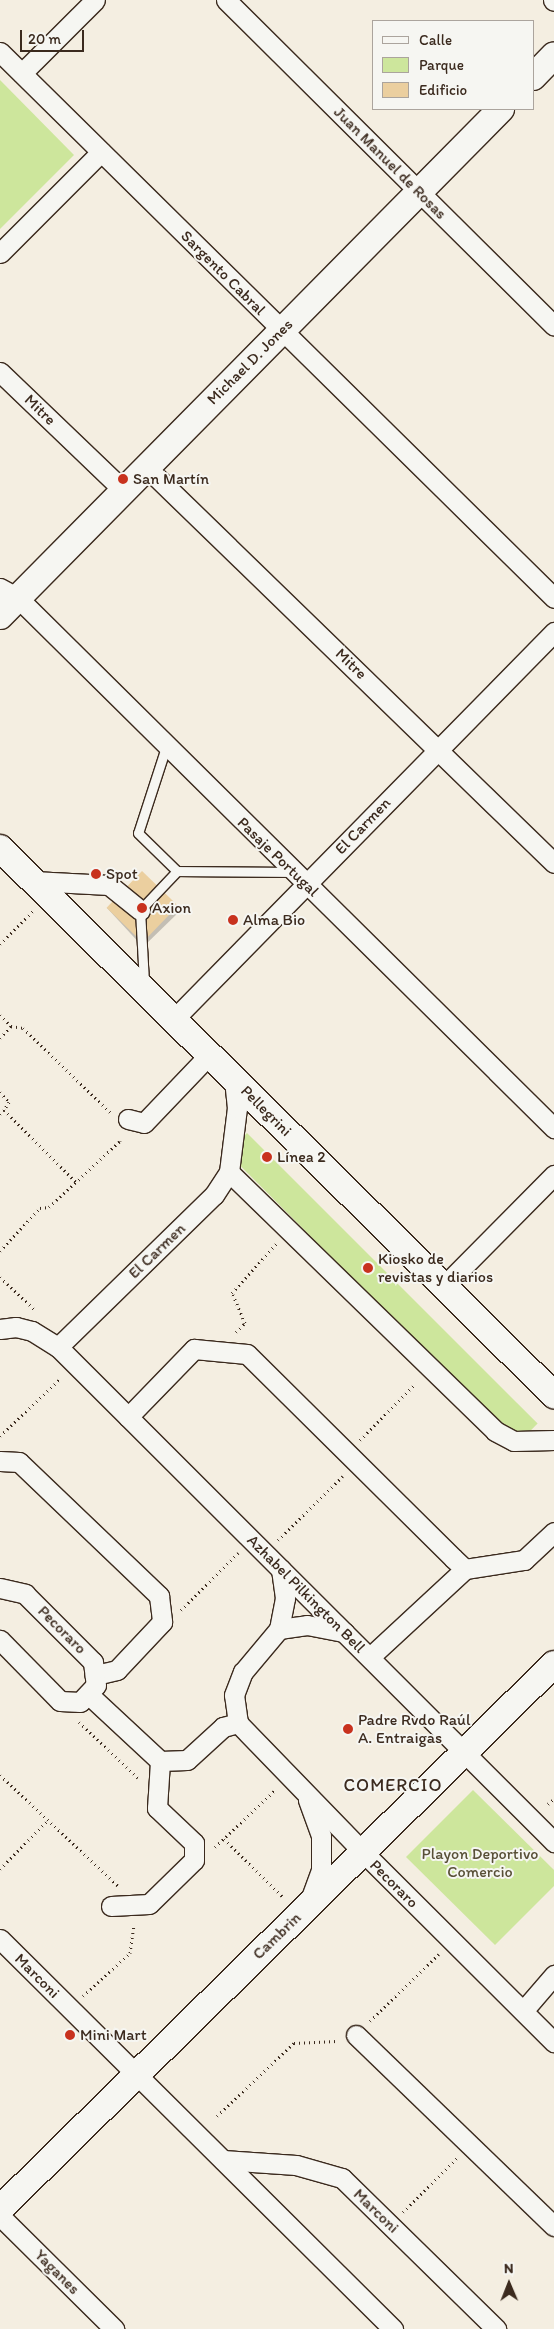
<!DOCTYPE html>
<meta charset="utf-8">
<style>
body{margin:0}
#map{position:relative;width:554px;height:2329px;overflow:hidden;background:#f4eee1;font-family:Itim,sans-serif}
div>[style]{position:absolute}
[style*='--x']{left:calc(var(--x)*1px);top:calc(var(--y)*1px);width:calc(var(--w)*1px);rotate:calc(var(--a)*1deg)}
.green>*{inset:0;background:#cde69c;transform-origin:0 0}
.shadow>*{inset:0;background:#0003}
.building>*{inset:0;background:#ebcf9f;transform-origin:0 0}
.path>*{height:3px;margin-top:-1.5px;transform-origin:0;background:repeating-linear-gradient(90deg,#3b2a1e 0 1px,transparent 0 5px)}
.roads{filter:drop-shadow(1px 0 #3b2a1e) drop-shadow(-1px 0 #3b2a1e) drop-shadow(0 1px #3b2a1e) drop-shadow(0 -1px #3b2a1e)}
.lane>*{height:9px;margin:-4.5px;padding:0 4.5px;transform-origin:4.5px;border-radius:4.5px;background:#f6f6f2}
.street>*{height:19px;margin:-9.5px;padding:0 9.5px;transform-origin:9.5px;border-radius:9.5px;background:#f6f6f2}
.secondary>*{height:26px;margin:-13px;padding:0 13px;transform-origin:13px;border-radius:13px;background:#f6f6f2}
.dots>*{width:14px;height:14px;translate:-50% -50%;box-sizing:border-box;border:2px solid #f6f6f2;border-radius:50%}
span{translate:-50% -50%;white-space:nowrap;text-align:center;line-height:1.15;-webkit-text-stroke:4px #f6f6f2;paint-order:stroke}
.street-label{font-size:16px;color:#3b2a1e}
.poi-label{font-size:16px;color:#3b2a1e}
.left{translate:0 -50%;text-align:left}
.park-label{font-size:16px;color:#585037}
.neighbourhood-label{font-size:18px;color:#3b2a1e;letter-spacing:1px}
.legend{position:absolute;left:372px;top:20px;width:162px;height:90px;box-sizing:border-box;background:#f6f6f2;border:1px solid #aba49d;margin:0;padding:6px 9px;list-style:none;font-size:15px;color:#3b2a1e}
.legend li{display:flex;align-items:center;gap:10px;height:25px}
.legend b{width:25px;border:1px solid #aba49d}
.north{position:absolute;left:484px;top:2259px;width:50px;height:50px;-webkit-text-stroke:4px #f6f6f2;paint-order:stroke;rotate:359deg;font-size:14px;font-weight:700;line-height:20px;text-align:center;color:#3b2a1e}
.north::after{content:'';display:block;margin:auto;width:18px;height:22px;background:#3b2a1e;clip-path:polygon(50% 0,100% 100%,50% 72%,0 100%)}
.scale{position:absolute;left:20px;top:30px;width:64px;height:22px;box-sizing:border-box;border:2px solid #3b2a1e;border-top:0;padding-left:6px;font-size:15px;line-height:18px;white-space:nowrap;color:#3b2a1e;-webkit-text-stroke:4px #f6f6f2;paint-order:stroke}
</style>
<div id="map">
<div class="green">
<div style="clip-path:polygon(0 80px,74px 155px,0 229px)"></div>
<div style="left:247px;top:1133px;width:411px;height:28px;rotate:45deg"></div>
<div style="clip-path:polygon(473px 1790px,554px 1870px,554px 1886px,495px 1945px,406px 1857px)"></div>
</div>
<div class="shadow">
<div style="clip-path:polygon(177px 907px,180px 911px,143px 947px,107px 908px)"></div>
</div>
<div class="building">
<div style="left:142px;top:871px;width:50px;height:51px;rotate:44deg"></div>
</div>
<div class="path">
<div style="--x:0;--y:944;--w:47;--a:-45"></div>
<div style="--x:0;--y:1015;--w:16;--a:45"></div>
<div style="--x:11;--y:1026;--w:12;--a:9"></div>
<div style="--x:23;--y:1028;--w:121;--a:44"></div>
<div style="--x:0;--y:1038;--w:16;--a:-47"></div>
<div style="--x:0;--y:1092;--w:13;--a:48"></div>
<div style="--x:9;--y:1102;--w:9;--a:122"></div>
<div style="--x:4;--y:1110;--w:102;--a:45"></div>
<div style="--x:0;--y:1114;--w:6;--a:-45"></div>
<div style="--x:0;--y:1251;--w:59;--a:-47.1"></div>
<div style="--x:40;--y:1208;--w:9;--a:-6"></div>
<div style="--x:49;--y:1207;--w:97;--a:-42.9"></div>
<div style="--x:120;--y:1141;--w:4;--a:-90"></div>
<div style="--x:0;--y:1277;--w:48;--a:43.3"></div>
<div style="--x:236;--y:1332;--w:13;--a:-45"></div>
<div style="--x:245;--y:1323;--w:33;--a:-113"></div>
<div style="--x:232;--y:1293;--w:66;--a:-48.1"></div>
<div style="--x:0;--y:1436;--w:84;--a:-43.6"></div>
<div style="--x:360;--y:1440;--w:78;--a:-45.5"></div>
<div style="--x:278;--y:1540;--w:91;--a:-44.6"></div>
<div style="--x:181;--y:1610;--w:81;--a:-45"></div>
<div style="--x:79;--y:1722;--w:81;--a:43.5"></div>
<div style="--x:0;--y:1775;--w:162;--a:43.2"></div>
<div style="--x:548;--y:1804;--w:8;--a:-40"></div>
<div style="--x:224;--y:1839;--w:84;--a:44.5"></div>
<div style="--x:215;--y:1847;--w:83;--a:-43.5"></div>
<div style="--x:0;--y:1869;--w:69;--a:-45.6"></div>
<div style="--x:83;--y:1996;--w:64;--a:-42.5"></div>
<div style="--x:130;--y:1953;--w:29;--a:-82"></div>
<div style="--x:370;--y:2021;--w:96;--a:-44.2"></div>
<div style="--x:217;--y:2116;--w:106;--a:-43.5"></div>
<div style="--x:294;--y:2043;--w:43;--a:-2.7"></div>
<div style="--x:403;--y:2212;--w:76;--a:-45"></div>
</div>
<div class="roads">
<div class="lane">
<div style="--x:166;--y:747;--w:90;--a:108"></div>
<div style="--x:138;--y:833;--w:54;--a:44.3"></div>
<div style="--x:144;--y:982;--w:72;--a:-93.2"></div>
<div style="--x:140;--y:910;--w:54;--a:-46.5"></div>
<div style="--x:177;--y:871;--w:115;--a:0.5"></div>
</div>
<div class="street">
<div style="--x:226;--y:0;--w:462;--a:44.8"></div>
<div style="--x:553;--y:0;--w:1;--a:45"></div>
<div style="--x:0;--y:52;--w:778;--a:44.58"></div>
<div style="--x:22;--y:73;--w:103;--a:-45"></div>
<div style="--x:0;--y:253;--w:143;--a:-45"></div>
<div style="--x:0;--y:372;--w:170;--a:43.8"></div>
<div style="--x:145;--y:466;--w:570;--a:44.15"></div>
<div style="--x:0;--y:588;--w:21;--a:29"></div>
<div style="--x:18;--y:598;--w:754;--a:44.68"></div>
<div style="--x:33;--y:881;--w:76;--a:3"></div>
<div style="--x:109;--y:885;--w:40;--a:39"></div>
<div style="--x:173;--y:1020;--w:544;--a:-45.52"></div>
<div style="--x:128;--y:1119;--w:16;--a:14"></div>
<div style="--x:144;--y:1123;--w:93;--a:-46.3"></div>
<div style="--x:229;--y:1172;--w:371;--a:44.2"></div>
<div style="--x:495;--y:1431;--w:21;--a:28"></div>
<div style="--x:514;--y:1441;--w:40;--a:-1.4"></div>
<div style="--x:443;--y:1287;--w:158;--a:-45.3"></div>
<div style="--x:0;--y:1329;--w:16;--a:-7"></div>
<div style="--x:16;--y:1327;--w:16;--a:14"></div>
<div style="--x:32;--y:1331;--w:31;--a:32"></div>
<div style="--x:58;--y:1347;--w:701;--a:44.94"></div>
<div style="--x:58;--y:1347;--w:218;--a:-44.3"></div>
<div style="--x:214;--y:1195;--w:27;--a:-57"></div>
<div style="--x:229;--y:1172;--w:64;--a:-82.9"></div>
<div style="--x:237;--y:1108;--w:28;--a:-96"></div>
<div style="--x:128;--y:1417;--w:95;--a:-45.9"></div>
<div style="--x:194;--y:1349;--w:53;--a:5.4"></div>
<div style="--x:247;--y:1354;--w:290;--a:44.7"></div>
<div style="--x:453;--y:1558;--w:16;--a:43"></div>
<div style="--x:465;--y:1569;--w:129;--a:137.2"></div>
<div style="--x:0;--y:1461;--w:19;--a:3"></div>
<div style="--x:19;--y:1462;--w:194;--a:43.7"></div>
<div style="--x:159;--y:1596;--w:26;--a:83"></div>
<div style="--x:162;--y:1622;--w:66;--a:133.2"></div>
<div style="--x:117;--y:1670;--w:23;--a:167"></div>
<div style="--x:465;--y:1569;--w:60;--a:-8.7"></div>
<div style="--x:524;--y:1560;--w:41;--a:-43"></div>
<div style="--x:0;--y:1588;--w:26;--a:13"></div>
<div style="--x:25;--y:1594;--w:96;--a:45"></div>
<div style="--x:93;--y:1662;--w:23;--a:83"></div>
<div style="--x:96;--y:1685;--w:23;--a:133"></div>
<div style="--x:80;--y:1702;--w:20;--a:-177"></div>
<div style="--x:60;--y:1701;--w:86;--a:-134.5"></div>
<div style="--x:279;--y:1629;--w:28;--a:-8"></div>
<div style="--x:307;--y:1625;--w:38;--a:11"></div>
<div style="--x:88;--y:1694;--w:98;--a:42.9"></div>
<div style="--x:160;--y:1761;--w:27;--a:-2"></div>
<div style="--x:187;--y:1760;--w:49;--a:-42.5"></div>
<div style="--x:223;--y:1727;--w:16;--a:-15"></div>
<div style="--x:238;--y:1723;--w:178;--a:45.9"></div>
<div style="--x:362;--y:1851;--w:271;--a:44.9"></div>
<div style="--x:238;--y:1723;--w:28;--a:-98"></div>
<div style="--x:234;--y:1695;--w:25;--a:-69"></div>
<div style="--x:243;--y:1672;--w:56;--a:-50.1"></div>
<div style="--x:279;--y:1629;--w:32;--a:-79"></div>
<div style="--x:285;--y:1598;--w:29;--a:-98"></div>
<div style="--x:308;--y:1800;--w:38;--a:70"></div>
<div style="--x:321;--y:1836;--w:34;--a:90"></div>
<div style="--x:321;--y:1870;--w:32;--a:110"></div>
<div style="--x:111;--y:1906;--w:38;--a:-3"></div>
<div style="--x:149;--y:1904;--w:63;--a:-44.4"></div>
<div style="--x:194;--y:1860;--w:17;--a:-90"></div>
<div style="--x:194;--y:1843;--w:51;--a:-136.6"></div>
<div style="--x:157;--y:1808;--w:47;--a:-86.3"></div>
<div style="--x:0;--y:1939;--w:554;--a:44.78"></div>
<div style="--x:523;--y:2011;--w:48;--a:-49.3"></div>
<div style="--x:356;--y:2035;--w:275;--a:44"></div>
<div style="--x:223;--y:2160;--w:73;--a:3.9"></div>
<div style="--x:296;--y:2165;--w:48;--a:15.8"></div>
<div style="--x:342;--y:2178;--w:216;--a:44.4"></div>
<div style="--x:0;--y:2216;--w:161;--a:44.7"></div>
</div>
<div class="secondary">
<div style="--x:533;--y:77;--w:30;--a:-46"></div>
<div style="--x:0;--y:616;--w:713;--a:-45.34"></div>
<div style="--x:0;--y:848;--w:779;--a:44.64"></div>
<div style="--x:0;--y:2209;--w:777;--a:-44.53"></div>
</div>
</div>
<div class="dots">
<div style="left:123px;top:479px;background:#c8321e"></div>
<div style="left:96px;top:874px;background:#c8321e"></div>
<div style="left:142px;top:908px;background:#c8321e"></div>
<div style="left:233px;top:920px;background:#c8321e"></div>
<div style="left:267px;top:1157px;background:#c8321e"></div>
<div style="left:368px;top:1268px;background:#c8321e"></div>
<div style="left:348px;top:1729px;background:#c8321e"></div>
<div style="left:70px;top:2035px;background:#c8321e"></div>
</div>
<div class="street-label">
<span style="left:390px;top:163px;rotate:45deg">Juan Manuel de Rosas</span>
<span style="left:223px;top:273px;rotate:45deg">Sargento Cabral</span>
<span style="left:250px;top:362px;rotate:-45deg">Michael D. Jones</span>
<span style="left:40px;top:410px;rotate:44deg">Mitre</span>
<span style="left:351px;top:664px;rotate:44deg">Mitre</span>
<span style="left:363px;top:826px;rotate:-46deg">El Carmen</span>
<span style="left:278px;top:857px;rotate:44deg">Pasaje Portugal</span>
<span style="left:266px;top:1111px;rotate:45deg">Pellegrini</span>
<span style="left:157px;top:1251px;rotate:-44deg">El Carmen</span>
<span style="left:306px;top:1594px;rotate:45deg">Azhabel Pilkington Bell</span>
<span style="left:62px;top:1630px;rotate:45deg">Pecoraro</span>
<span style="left:394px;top:1884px;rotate:45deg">Pecoraro</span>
<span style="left:277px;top:1936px;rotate:-44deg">Cambrin</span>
<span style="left:37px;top:1976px;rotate:45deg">Marconi</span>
<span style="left:376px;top:2211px;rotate:44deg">Marconi</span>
<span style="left:57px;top:2272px;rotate:45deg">Yaganes</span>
</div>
<div class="poi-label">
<span class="left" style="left:133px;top:479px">San Martín</span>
<span class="left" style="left:106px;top:874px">Spot</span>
<span class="left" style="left:152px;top:908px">Axion</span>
<span class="left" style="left:243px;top:920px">Alma Bio</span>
<span class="left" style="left:277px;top:1157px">Línea 2</span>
<span class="left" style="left:378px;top:1268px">Kiosko de<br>revistas y diarios</span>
<span class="left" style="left:358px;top:1729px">Padre Rvdo Raúl<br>A. Entraigas</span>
<span class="left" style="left:80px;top:2035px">Mini Mart</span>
</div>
<div class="park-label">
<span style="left:480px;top:1863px">Playon Deportivo<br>Comercio</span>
</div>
<div class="neighbourhood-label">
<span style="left:393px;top:1785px">COMERCIO</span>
</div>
<ul class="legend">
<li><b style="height:6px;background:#f6f6f2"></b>Calle</li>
<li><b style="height:14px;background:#cde69c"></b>Parque</li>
<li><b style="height:14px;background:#ebcf9f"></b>Edificio</li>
</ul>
<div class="north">N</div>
<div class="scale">20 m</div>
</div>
